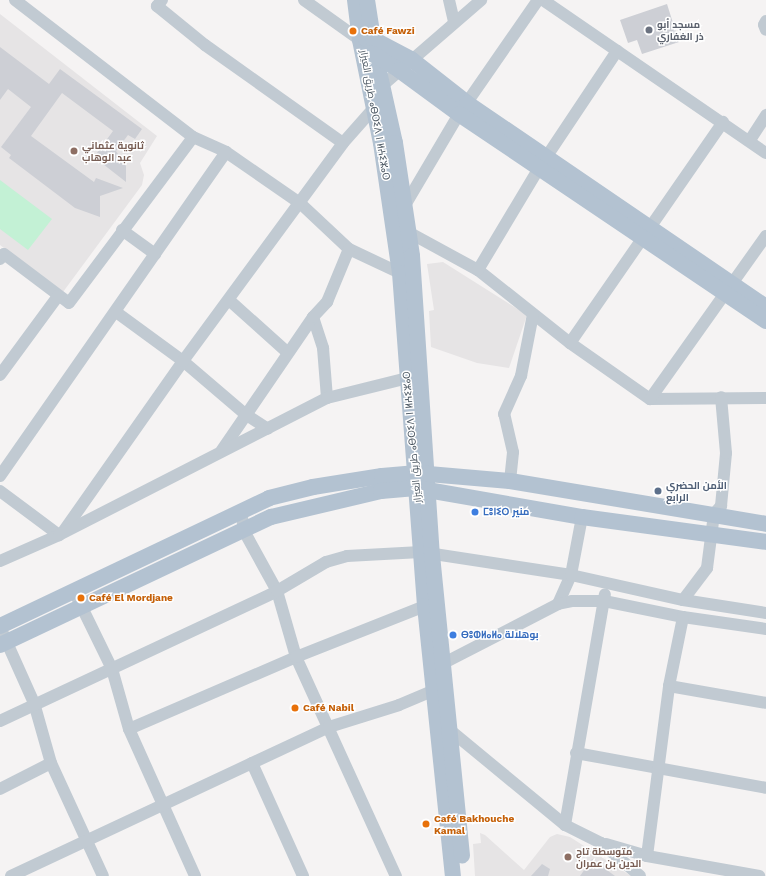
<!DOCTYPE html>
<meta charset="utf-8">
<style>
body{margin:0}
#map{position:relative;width:766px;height:876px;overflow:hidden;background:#f5f3f3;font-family:"Work Sans",Cairo,"Noto Sans Tifinagh",sans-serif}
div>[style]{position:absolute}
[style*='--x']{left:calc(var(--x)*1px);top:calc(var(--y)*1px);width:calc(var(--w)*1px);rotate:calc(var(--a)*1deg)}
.education>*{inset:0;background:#e6e4e5}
.green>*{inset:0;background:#c3f1d5}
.building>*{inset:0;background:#cdcfd5}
.minor>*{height:12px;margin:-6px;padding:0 6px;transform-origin:6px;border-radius:6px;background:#c1cad2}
.major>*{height:16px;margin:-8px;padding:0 8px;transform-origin:8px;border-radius:8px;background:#b3c2d1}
.dots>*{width:11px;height:11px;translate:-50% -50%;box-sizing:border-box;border:2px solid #fff;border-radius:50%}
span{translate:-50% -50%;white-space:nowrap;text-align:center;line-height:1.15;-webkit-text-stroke:3px #fff;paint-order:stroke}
.worship-label{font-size:10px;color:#5b616d;font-weight:700}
.left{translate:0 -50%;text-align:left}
.food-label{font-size:10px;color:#c56008;font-weight:700}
.street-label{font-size:10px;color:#4a5661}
.education-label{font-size:10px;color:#785e54;font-weight:700}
.service-label{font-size:10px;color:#4e5e75;font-weight:700}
.shop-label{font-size:10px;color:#366cbe;font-weight:700}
</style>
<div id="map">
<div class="education">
<div style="clip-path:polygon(0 14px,157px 136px,140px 163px,144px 175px,142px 185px,63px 292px,0 245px)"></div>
<div style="clip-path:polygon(443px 262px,527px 315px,509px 368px,477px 363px,431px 347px,429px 311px,434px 310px,427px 264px)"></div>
<div style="clip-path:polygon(480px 833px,485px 835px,524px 870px,550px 837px,557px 834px,570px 837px,631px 876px,475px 876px,473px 844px,481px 843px)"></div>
</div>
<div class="green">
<div style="clip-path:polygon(0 180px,52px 219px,28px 250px,0 229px)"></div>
</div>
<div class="building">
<div style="clip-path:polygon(667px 4px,679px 42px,642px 54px,637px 40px,628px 43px,620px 20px)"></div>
<div style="clip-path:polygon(0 47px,49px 84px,60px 69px,142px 129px,135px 139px,128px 135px,116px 151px,126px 166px,126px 182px,94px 157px,113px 131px,62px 93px,31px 136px,94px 182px,96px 178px,123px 188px,100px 196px,100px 217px,75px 208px,9px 158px,11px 155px,1px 147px,31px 107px,8px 89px,0 100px)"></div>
<div style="clip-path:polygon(592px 859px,615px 876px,580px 876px)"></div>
<div style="clip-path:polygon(542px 864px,550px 869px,548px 876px,531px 876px)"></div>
</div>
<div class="minor">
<div style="--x:15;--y:0;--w:225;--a:37.6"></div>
<div style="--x:193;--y:137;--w:36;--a:24"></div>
<div style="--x:226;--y:152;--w:91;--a:34.7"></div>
<div style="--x:301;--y:204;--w:66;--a:43.2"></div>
<div style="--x:349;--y:249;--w:56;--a:25.2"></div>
<div style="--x:162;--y:0;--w:8;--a:130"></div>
<div style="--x:157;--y:6;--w:62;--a:39.1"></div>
<div style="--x:205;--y:45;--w:169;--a:35.4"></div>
<div style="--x:304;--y:0;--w:69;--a:35.5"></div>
<div style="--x:449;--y:0;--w:23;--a:77"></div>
<div style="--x:543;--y:0;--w:270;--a:34.5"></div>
<div style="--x:766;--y:21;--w:4;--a:117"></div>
<div style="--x:764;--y:25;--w:5;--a:68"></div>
<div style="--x:750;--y:140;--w:30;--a:-57"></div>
<div style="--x:404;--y:207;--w:108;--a:-59.4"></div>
<div style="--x:459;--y:114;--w:139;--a:-55.3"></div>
<div style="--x:122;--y:230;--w:41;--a:36"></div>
<div style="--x:402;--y:231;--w:8;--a:14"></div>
<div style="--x:410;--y:233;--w:77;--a:28.6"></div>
<div style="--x:478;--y:270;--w:117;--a:38.4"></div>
<div style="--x:570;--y:343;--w:98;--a:35"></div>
<div style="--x:650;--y:399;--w:116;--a:-0.5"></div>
<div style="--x:0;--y:259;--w:6;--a:-51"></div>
<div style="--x:4;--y:254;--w:81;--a:37"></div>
<div style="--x:69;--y:303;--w:207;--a:-53.2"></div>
<div style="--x:478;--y:270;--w:119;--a:-59.1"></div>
<div style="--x:539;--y:168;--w:141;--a:-56.3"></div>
<div style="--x:229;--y:300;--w:79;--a:41.9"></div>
<div style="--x:116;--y:312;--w:83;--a:36.2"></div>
<div style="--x:183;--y:361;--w:82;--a:40.5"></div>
<div style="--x:245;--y:414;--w:27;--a:33"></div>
<div style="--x:313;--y:317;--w:33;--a:72"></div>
<div style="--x:323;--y:348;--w:50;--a:85.4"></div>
<div style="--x:570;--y:343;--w:269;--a:-55.3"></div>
<div style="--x:0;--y:375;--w:98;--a:-53.7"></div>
<div style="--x:650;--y:399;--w:200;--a:-54.6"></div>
<div style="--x:222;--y:450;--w:161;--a:-55.6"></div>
<div style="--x:313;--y:317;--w:21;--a:-47"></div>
<div style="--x:327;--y:302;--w:57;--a:-67.5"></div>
<div style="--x:0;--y:476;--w:395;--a:-55.1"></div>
<div style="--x:510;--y:481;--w:29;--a:-84"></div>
<div style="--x:513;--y:452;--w:39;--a:-103"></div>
<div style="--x:504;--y:414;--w:42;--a:-65.9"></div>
<div style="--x:521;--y:376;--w:63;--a:-79"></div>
<div style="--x:0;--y:491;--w:74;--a:36.7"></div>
<div style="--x:241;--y:511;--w:20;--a:81"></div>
<div style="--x:244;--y:531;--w:68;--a:61.2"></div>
<div style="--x:277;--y:591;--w:69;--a:73.9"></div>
<div style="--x:296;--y:657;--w:241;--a:65.5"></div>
<div style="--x:63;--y:532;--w:209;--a:-54.9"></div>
<div style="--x:183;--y:361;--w:270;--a:-53.7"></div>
<div style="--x:343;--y:143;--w:47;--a:-48.5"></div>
<div style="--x:374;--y:108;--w:25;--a:-69"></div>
<div style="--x:383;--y:85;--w:130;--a:-40.9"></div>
<div style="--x:0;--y:561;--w:64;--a:-23.8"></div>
<div style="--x:59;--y:535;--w:301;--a:-27.1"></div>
<div style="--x:327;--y:398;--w:92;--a:-13.9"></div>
<div style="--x:74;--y:591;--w:87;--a:64"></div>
<div style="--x:112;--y:669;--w:62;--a:74.2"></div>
<div style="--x:129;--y:729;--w:161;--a:65.8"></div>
<div style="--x:683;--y:600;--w:40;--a:-53"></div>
<div style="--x:707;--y:568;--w:54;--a:-82.6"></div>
<div style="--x:714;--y:514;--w:11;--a:-49"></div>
<div style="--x:721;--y:506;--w:53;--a:-84.6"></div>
<div style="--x:726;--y:453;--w:56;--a:-95.1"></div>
<div style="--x:558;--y:604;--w:32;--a:-66"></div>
<div style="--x:571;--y:575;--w:59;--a:-79.3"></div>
<div style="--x:0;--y:627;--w:83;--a:65.9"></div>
<div style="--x:34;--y:703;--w:62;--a:74.2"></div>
<div style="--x:51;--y:763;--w:124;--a:65.3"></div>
<div style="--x:442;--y:664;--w:131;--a:-27.3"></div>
<div style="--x:558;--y:604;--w:14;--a:-12"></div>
<div style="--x:572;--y:601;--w:32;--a:0"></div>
<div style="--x:604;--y:601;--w:81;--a:11.4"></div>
<div style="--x:683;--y:617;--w:84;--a:8.2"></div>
<div style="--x:669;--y:686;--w:98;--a:9.9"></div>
<div style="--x:0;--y:721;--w:306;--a:-25.1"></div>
<div style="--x:277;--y:591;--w:57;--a:-30.6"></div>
<div style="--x:326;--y:562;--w:22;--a:-16"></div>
<div style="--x:347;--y:556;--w:74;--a:-3.1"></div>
<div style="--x:421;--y:552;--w:152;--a:8.7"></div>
<div style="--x:571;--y:575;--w:115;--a:12.6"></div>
<div style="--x:683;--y:600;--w:84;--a:8.9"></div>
<div style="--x:129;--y:729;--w:182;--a:-23.3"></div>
<div style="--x:296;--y:657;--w:139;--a:-21.6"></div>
<div style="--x:444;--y:730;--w:7;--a:8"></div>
<div style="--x:451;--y:731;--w:148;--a:39.5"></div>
<div style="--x:565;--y:825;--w:40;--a:26.6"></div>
<div style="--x:601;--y:843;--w:51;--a:40.2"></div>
<div style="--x:576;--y:753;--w:193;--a:10.4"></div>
<div style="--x:252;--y:763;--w:124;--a:65.7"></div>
<div style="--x:0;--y:789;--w:57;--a:-27"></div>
<div style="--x:565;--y:825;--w:234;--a:-80.2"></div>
<div style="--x:606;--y:844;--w:43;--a:16.3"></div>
<div style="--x:647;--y:856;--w:114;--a:10.1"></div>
<div style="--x:647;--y:856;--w:171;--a:-82.6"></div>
<div style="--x:669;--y:686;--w:70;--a:-78.5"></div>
<div style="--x:11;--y:876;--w:351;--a:-25.1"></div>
<div style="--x:329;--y:727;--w:73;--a:-17.4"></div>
<div style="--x:399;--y:705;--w:38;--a:-23"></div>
</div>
<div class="major">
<div style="--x:355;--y:0;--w:40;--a:82.9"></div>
<div style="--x:360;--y:40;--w:105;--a:78.5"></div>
<div style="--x:381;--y:143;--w:131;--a:81.7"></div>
<div style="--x:400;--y:273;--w:334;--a:85.7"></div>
<div style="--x:425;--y:606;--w:271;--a:84.1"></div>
<div style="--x:367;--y:0;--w:59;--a:81.2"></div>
<div style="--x:376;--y:58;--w:87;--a:77.4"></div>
<div style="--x:395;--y:143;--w:114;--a:81.4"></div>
<div style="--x:412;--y:256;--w:300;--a:86.2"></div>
<div style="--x:432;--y:555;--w:302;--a:84.3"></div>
<div style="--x:366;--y:39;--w:7;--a:0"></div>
<div style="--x:373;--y:39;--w:43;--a:27.8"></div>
<div style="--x:411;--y:59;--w:71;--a:38.2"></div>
<div style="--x:467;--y:103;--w:362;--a:34.3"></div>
<div style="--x:371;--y:53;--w:33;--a:31"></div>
<div style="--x:399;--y:70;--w:74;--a:36.3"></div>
<div style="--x:459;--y:114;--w:370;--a:34"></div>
<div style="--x:0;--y:626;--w:298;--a:-25.4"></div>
<div style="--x:269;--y:498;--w:45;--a:-14"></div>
<div style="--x:313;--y:487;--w:70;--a:-9.1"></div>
<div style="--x:382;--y:476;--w:35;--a:-5"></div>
<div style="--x:417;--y:473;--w:93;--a:4.9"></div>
<div style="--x:510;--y:481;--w:260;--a:9.5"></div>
<div style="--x:0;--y:645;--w:300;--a:-25.3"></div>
<div style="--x:271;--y:517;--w:113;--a:-13.3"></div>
<div style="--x:381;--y:491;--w:35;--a:-5"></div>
<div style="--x:416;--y:488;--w:169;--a:9.9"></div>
<div style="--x:582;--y:517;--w:186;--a:7.7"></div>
</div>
<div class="dots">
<div style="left:649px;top:30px;background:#6b7280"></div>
<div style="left:353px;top:31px;background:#e8710a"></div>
<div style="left:74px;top:151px;background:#8d6e63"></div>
<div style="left:658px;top:491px;background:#5c6f8a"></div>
<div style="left:475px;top:512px;background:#3f7fe0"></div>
<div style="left:81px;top:598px;background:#e8710a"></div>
<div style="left:453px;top:635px;background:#3f7fe0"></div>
<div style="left:295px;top:708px;background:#e8710a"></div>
<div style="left:426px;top:824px;background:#e8710a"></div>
<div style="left:568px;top:857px;background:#8d6e63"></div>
</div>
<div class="worship-label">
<span class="left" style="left:657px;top:30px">مسجد أبو<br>ذر الغفاري</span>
</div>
<div class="food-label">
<span class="left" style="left:361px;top:31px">Café Fawzi</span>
<span class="left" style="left:89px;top:598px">Café El Mordjane</span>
<span class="left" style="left:303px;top:708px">Café Nabil</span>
<span class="left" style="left:434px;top:824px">Café Bakhouche<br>Kamal</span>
</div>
<div class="street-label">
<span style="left:375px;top:115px;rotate:80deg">طريق العيزار ⴰⴱⵔⵉⴷ ⵏ ⵍⵄⵉⵣⴰⵔ</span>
<span style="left:412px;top:437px;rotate:-95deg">طريق العيزار ⴰⴱⵔⵉⴷ ⵏ ⵍⵄⵉⵣⴰⵔ</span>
</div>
<div class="education-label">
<span class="left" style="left:82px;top:151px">ثانوية عثماني<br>عبد الوهاب</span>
<span class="left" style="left:576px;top:857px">متوسطة تاج<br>الدين بن عمران</span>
</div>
<div class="service-label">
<span class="left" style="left:666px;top:491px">الأمن الحضري<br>الرابع</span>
</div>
<div class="shop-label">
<span class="left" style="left:483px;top:512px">ⵎⵓⵏⵉⵔ منير</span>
<span class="left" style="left:461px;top:635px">ⴱⵓⵀⵍⴰⵍⴰ بوهلالة</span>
</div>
</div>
